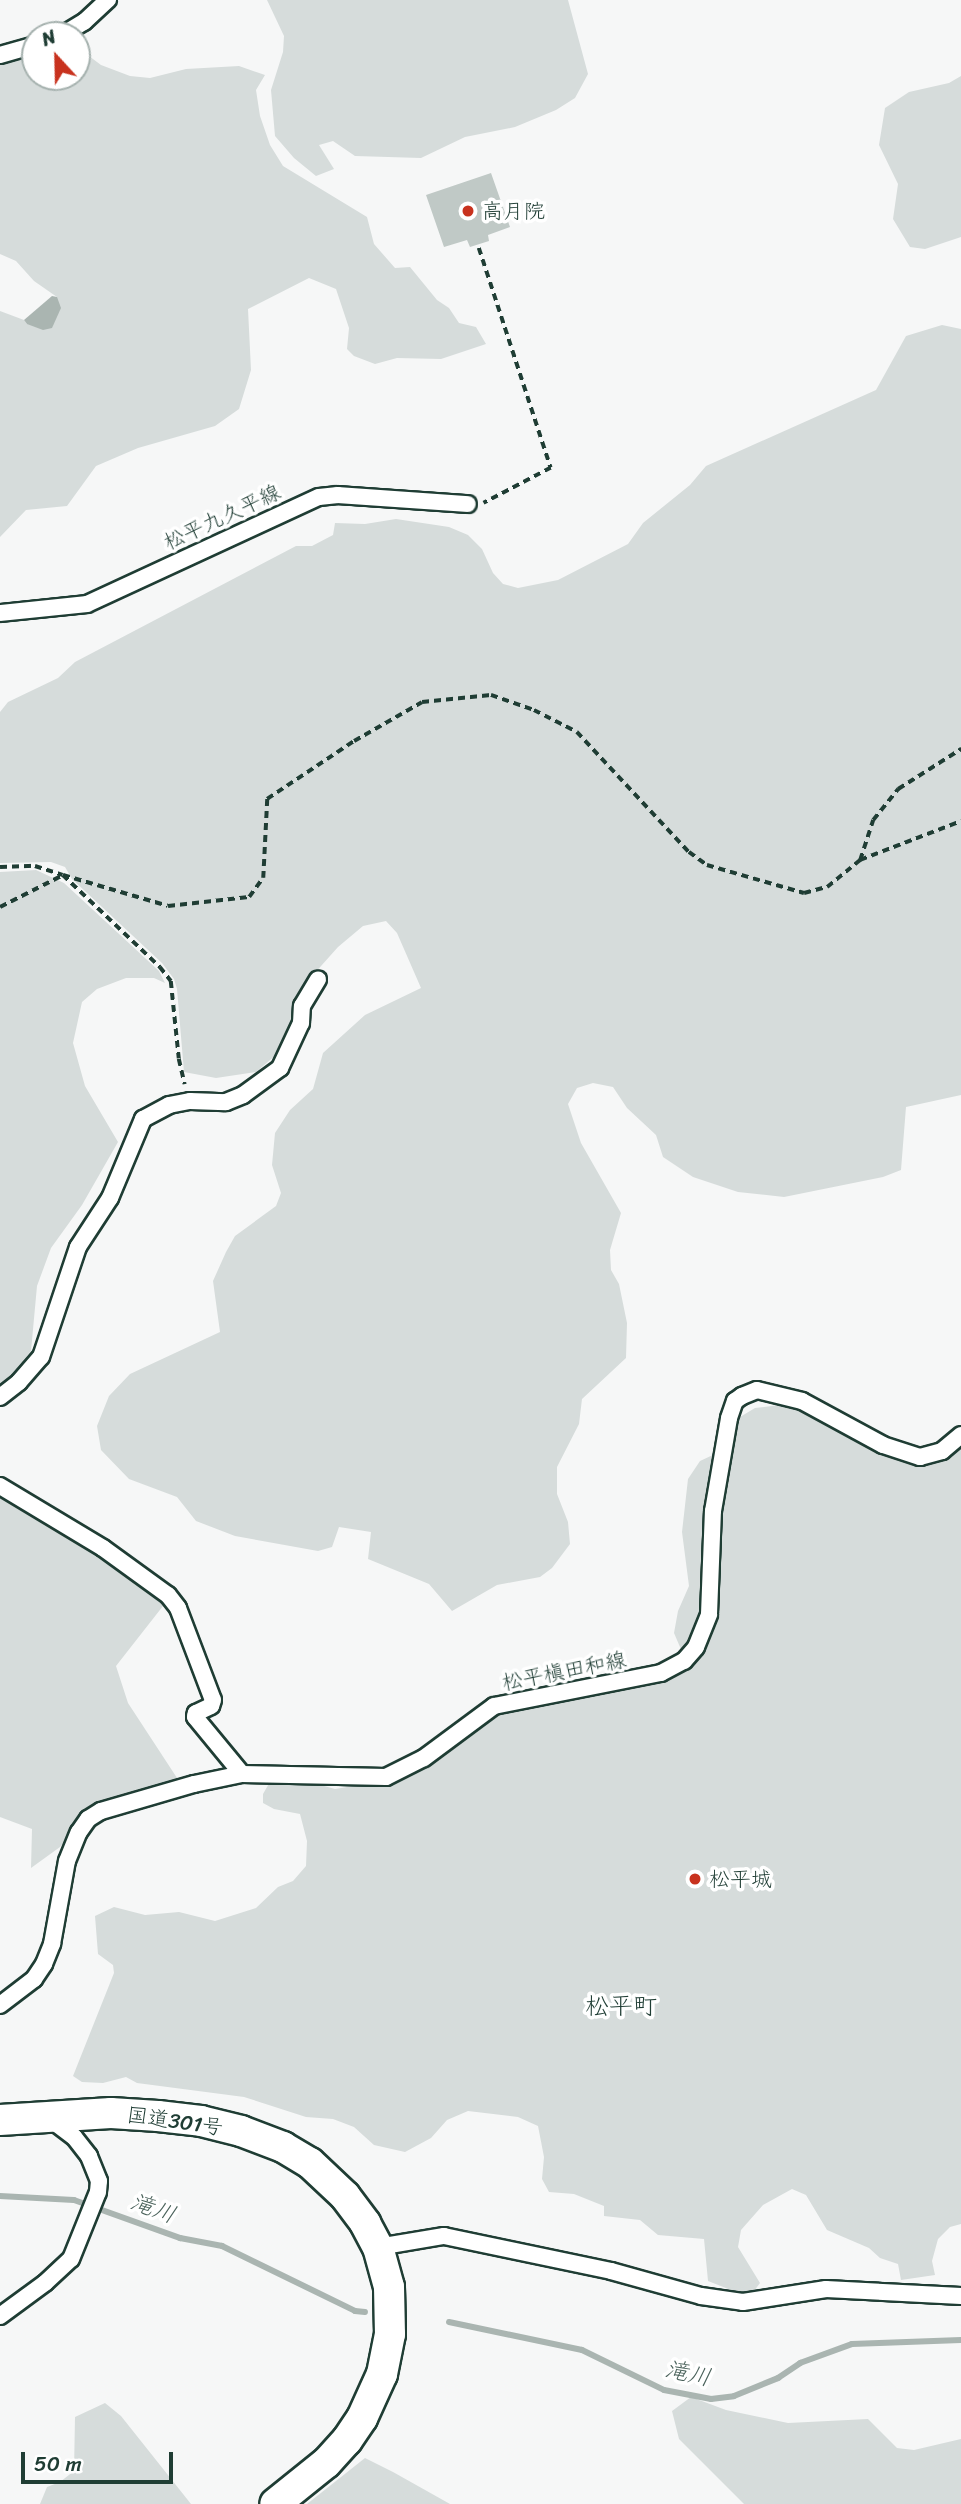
<!DOCTYPE html>
<meta charset="utf-8">
<style>
body{margin:0}
#map{position:relative;width:961px;height:2504px;overflow:hidden;background:#f6f7f7;font-family:Sriracha,"Klee One",sans-serif}
div>[style]{position:absolute}
[style*='--x']{left:calc(var(--x)*1px);top:calc(var(--y)*1px);width:calc(var(--w)*1px);rotate:calc(var(--a)*1deg)}
.green>*{inset:0;background:#d6dcdb}
.water>*{inset:0;background:#aab5b1}
.stream>*{height:6px;margin:-3px;padding:0 3px;transform-origin:3px;border-radius:3px;background:#aab5b1}
.building>*{inset:0;background:#c0c9c6}
.path>*{height:3.5px;margin-top:-1.75px;transform-origin:0;background:repeating-linear-gradient(90deg,#1f3d34 0 7px,transparent 0 12px)}
.roads{filter:drop-shadow(2px 0 #1f3d34) drop-shadow(-2px 0 #1f3d34) drop-shadow(0 2px #1f3d34) drop-shadow(0 -2px #1f3d34)}
.street>*{height:16px;margin:-8px;padding:0 8px;transform-origin:8px;border-radius:8px;background:#fff}
.highway>*{height:30px;margin:-15px;padding:0 15px;transform-origin:15px;border-radius:15px;background:#fff}
.dots>*{width:19px;height:19px;translate:-50% -50%;box-sizing:border-box;border:4px solid #fff;border-radius:50%}
span{translate:-50% -50%;white-space:nowrap;text-align:center;line-height:1.15;-webkit-text-stroke:7px #fff;paint-order:stroke}
.poi-label{font-size:21px;color:#1f3d34}
.left{translate:0 -50%;text-align:left}
.street-label{font-size:21px;color:#1f3d34}
.water-label{font-size:23px;color:#49615a;font-style:italic}
.quarter-label{font-size:24px;color:#1f3d34}
.north{position:absolute;left:21px;top:21px;width:70px;height:70px;box-sizing:border-box;background:#fff;border:2px solid #a5b1ae;border-radius:50%;rotate:338deg;font-size:19px;font-weight:700;line-height:28px;text-align:center;color:#1f3d34}
.north::after{content:'';display:block;margin:auto;width:24px;height:32px;background:#c8321e;clip-path:polygon(50% 0,100% 100%,50% 72%,0 100%)}
.scale{position:absolute;left:21px;top:2452px;width:152px;height:32px;box-sizing:border-box;border:4px solid #1f3d34;border-top:0;padding-left:9px;font-size:21px;line-height:24px;white-space:nowrap;color:#1f3d34;-webkit-text-stroke:5px #fff;paint-order:stroke}
</style>
<div id="map">
<div class="green">
<div style="clip-path:polygon(267px 0,568px 0,588px 74px,575px 98px,556px 110px,515px 127px,465px 137px,421px 158px,355px 156px,333px 141px,319px 145px,334px 169px,316px 176px,294px 158px,275px 136px,271px 90px,283px 52px,284px 36px)"></div>
<div style="clip-path:polygon(77px 47px,101px 65px,130px 76px,150px 78px,186px 69px,239px 66px,265px 75px,256px 90px,260px 116px,270px 145px,283px 166px,367px 217px,374px 244px,395px 268px,410px 267px,437px 300px,449px 308px,459px 323px,476px 327px,486px 344px,441px 359px,397px 358px,375px 364px,354px 356px,347px 349px,349px 328px,336px 289px,309px 278px,248px 309px,251px 370px,239px 409px,215px 426px,138px 448px,96px 466px,67px 506px,26px 510px,0 537px,0 311px,24px 320px,27px 324px,57px 297px,34px 281px,16px 261px,0 254px,0 64px,35px 55px,35px 77px,77px 77px)"></div>
<div style="clip-path:polygon(961px 76px,961px 237px,925px 249px,910px 247px,893px 219px,898px 184px,879px 145px,885px 108px,909px 92px,949px 83px)"></div>
<div style="clip-path:polygon(942px 325px,961px 329px,961px 1095px,906px 1107px,901px 1170px,883px 1177px,784px 1197px,738px 1192px,693px 1177px,663px 1157px,656px 1135px,627px 1108px,613px 1087px,593px 1083px,577px 1088px,568px 1104px,581px 1143px,621px 1213px,610px 1250px,611px 1270px,619px 1284px,627px 1323px,626px 1358px,582px 1399px,579px 1424px,557px 1467px,557px 1494px,568px 1522px,570px 1544px,552px 1568px,540px 1577px,497px 1585px,452px 1611px,429px 1584px,368px 1559px,371px 1532px,339px 1527px,332px 1547px,318px 1551px,235px 1536px,196px 1521px,177px 1497px,129px 1479px,101px 1450px,97px 1426px,109px 1396px,130px 1374px,220px 1332px,213px 1281px,226px 1252px,235px 1236px,276px 1206px,281px 1193px,272px 1165px,275px 1133px,290px 1110px,313px 1089px,323px 1053px,365px 1015px,421px 988px,397px 933px,386px 921px,363px 926px,338px 947px,313px 975px,276px 1055px,256px 1072px,216px 1078px,184px 1072px,177px 989px,174px 979px,162px 963px,72px 879px,65px 867px,51px 862px,0 863px,0 712px,8px 702px,58px 678px,75px 662px,296px 546px,312px 546px,333px 535px,335px 523px,365px 524px,396px 519px,449px 527px,468px 535px,482px 549px,493px 573px,503px 584px,518px 588px,558px 580px,628px 544px,643px 523px,690px 485px,706px 466px,876px 390px,906px 336px)"></div>
<div style="clip-path:polygon(36px 870px,64px 883px,159px 971px,165px 983px,154px 978px,126px 978px,97px 989px,82px 1002px,73px 1043px,85px 1086px,118px 1142px,82px 1205px,51px 1248px,37px 1286px,31px 1351px,0 1388px,0 872px)"></div>
<div style="clip-path:polygon(780px 1405px,796px 1406px,856px 1434px,898px 1461px,913px 1465px,945px 1457px,961px 1442px,961px 2224px,950px 2227px,938px 2239px,932px 2261px,935px 2275px,901px 2280px,898px 2264px,880px 2258px,869px 2248px,827px 2230px,806px 2195px,792px 2189px,763px 2205px,741px 2230px,738px 2247px,760px 2283px,754px 2291px,736px 2292px,708px 2281px,704px 2239px,658px 2235px,640px 2220px,604px 2216px,604px 2206px,574px 2194px,549px 2192px,542px 2179px,544px 2157px,538px 2126px,518px 2117px,468px 2111px,447px 2120px,431px 2138px,405px 2152px,374px 2145px,354px 2127px,333px 2119px,306px 2117px,244px 2097px,137px 2083px,126px 2077px,103px 2083px,82px 2082px,73px 2076px,114px 1973px,113px 1965px,98px 1954px,95px 1916px,114px 1907px,145px 1915px,179px 1912px,215px 1921px,256px 1908px,278px 1887px,293px 1881px,306px 1866px,307px 1841px,300px 1814px,274px 1809px,263px 1803px,263px 1794px,271px 1780px,299px 1779px,335px 1789px,402px 1778px,426px 1765px,496px 1711px,663px 1679px,685px 1670px,700px 1654px,735px 1420px,755px 1408px)"></div>
<div style="clip-path:polygon(715px 1454px,704px 1607px,698px 1633px,683px 1654px,674px 1633px,678px 1611px,689px 1586px,682px 1532px,688px 1479px,700px 1461px)"></div>
<div style="clip-path:polygon(0 1494px,113px 1562px,152px 1589px,163px 1606px,116px 1666px,128px 1703px,179px 1781px,78px 1824px,60px 1847px,31px 1868px,32px 1829px,0 1817px)"></div>
<div style="clip-path:polygon(691px 2397px,726px 2410px,788px 2423px,868px 2419px,897px 2448px,914px 2450px,961px 2439px,961px 2504px,744px 2504px,679px 2439px,672px 2411px)"></div>
<div style="clip-path:polygon(105px 2403px,121px 2416px,191px 2504px,40px 2504px,47px 2487px,60px 2482px,74px 2471px,75px 2417px)"></div>
<div style="clip-path:polygon(365px 2458px,393px 2472px,450px 2504px,307px 2504px)"></div>
</div>
<div class="water">
<div style="clip-path:polygon(52px 296px,57px 297px,61px 308px,52px 328px,43px 330px,27px 324px,24px 320px)"></div>
</div>
<div class="stream">
<div style="--x:0;--y:2196;--w:74;--a:3.1"></div>
<div style="--x:74;--y:2200;--w:113;--a:19.7"></div>
<div style="--x:180;--y:2238;--w:43;--a:10.8"></div>
<div style="--x:222;--y:2246;--w:148;--a:26"></div>
<div style="--x:355;--y:2311;--w:10;--a:6"></div>
<div style="--x:449;--y:2322;--w:136;--a:11.9"></div>
<div style="--x:582;--y:2350;--w:91;--a:26"></div>
<div style="--x:664;--y:2390;--w:48;--a:10.8"></div>
<div style="--x:711;--y:2399;--w:23;--a:-7"></div>
<div style="--x:734;--y:2396;--w:48;--a:-22.2"></div>
<div style="--x:778;--y:2378;--w:27;--a:-34"></div>
<div style="--x:800;--y:2363;--w:55;--a:-20.1"></div>
<div style="--x:852;--y:2344;--w:109;--a:-2.1"></div>
</div>
<div class="building">
<div style="clip-path:polygon(491px 173px,510px 227px,488px 235px,489px 241px,470px 247px,467px 240px,444px 247px,426px 195px)"></div>
</div>
<div class="path">
<div style="--x:479;--y:248;--w:231;--a:71.9"></div>
<div style="--x:551;--y:468;--w:76;--a:152.4"></div>
<div style="--x:860;--y:860;--w:108;--a:-21.1"></div>
<div style="--x:0;--y:867;--w:35;--a:-2"></div>
<div style="--x:35;--y:866;--w:29;--a:18"></div>
<div style="--x:63;--y:875;--w:134;--a:43.5"></div>
<div style="--x:160;--y:967;--w:18;--a:52"></div>
<div style="--x:171;--y:981;--w:78;--a:84.1"></div>
<div style="--x:179;--y:1059;--w:26;--a:77"></div>
<div style="--x:0;--y:907;--w:71;--a:-26.9"></div>
<div style="--x:63;--y:875;--w:109;--a:16.4"></div>
<div style="--x:168;--y:906;--w:81;--a:-6.3"></div>
<div style="--x:249;--y:897;--w:24;--a:-54"></div>
<div style="--x:263;--y:878;--w:79;--a:-87.1"></div>
<div style="--x:267;--y:799;--w:105;--a:-33.7"></div>
<div style="--x:354;--y:741;--w:78;--a:-29.8"></div>
<div style="--x:422;--y:702;--w:69;--a:-5.8"></div>
<div style="--x:491;--y:695;--w:46;--a:19.2"></div>
<div style="--x:534;--y:710;--w:48;--a:27.1"></div>
<div style="--x:577;--y:732;--w:164;--a:47"></div>
<div style="--x:689;--y:852;--w:22;--a:36"></div>
<div style="--x:707;--y:865;--w:101;--a:16.1"></div>
<div style="--x:804;--y:893;--w:24;--a:-15"></div>
<div style="--x:827;--y:887;--w:43;--a:-39.3"></div>
<div style="--x:860;--y:860;--w:42;--a:-72"></div>
<div style="--x:873;--y:820;--w:40;--a:-51"></div>
<div style="--x:898;--y:789;--w:75;--a:-32.4"></div>
</div>
<div class="roads">
<div class="street">
<div style="--x:62;--y:35;--w:26;--a:-31"></div>
<div style="--x:84;--y:22;--w:33;--a:-43"></div>
<div style="--x:0;--y:55;--w:36;--a:-16"></div>
<div style="--x:0;--y:613;--w:87;--a:-5.9"></div>
<div style="--x:87;--y:604;--w:255;--a:-24.8"></div>
<div style="--x:319;--y:497;--w:19;--a:-6"></div>
<div style="--x:338;--y:495;--w:130;--a:4"></div>
<div style="--x:0;--y:1397;--w:24;--a:-38"></div>
<div style="--x:19;--y:1382;--w:33;--a:-49"></div>
<div style="--x:41;--y:1357;--w:116;--a:-71.4"></div>
<div style="--x:78;--y:1247;--w:59;--a:-56.9"></div>
<div style="--x:110;--y:1198;--w:86;--a:-67.3"></div>
<div style="--x:143;--y:1119;--w:30;--a:-28"></div>
<div style="--x:169;--y:1105;--w:21;--a:-11"></div>
<div style="--x:190;--y:1101;--w:36;--a:2"></div>
<div style="--x:226;--y:1102;--w:18;--a:-22"></div>
<div style="--x:243;--y:1095;--w:46;--a:-36.1"></div>
<div style="--x:280;--y:1068;--w:50;--a:-65"></div>
<div style="--x:301;--y:1023;--w:17;--a:-87"></div>
<div style="--x:302;--y:1006;--w:31;--a:-59"></div>
<div style="--x:0;--y:1486;--w:120;--a:31"></div>
<div style="--x:103;--y:1548;--w:80;--a:35.9"></div>
<div style="--x:168;--y:1595;--w:16;--a:52"></div>
<div style="--x:178;--y:1608;--w:98;--a:69.2"></div>
<div style="--x:213;--y:1700;--w:6;--a:108"></div>
<div style="--x:211;--y:1706;--w:17;--a:155"></div>
<div style="--x:196;--y:1713;--w:4;--a:104"></div>
<div style="--x:195;--y:1717;--w:74;--a:50.5"></div>
<div style="--x:0;--y:2005;--w:43;--a:-37.4"></div>
<div style="--x:34;--y:1979;--w:18;--a:-56"></div>
<div style="--x:44;--y:1964;--w:22;--a:-68"></div>
<div style="--x:52;--y:1944;--w:84;--a:-79.8"></div>
<div style="--x:67;--y:1861;--w:31;--a:-68"></div>
<div style="--x:79;--y:1832;--w:16;--a:-55"></div>
<div style="--x:88;--y:1819;--w:15;--a:-32"></div>
<div style="--x:101;--y:1811;--w:97;--a:-16.2"></div>
<div style="--x:194;--y:1784;--w:49;--a:-11.8"></div>
<div style="--x:242;--y:1774;--w:144;--a:1.2"></div>
<div style="--x:386;--y:1777;--w:42;--a:-26.6"></div>
<div style="--x:424;--y:1758;--w:87;--a:-36.6"></div>
<div style="--x:494;--y:1706;--w:170;--a:-11.2"></div>
<div style="--x:661;--y:1673;--w:26;--a:-28"></div>
<div style="--x:684;--y:1661;--w:18;--a:-49"></div>
<div style="--x:696;--y:1647;--w:35;--a:-68"></div>
<div style="--x:709;--y:1614;--w:103;--a:-87.8"></div>
<div style="--x:713;--y:1511;--w:94;--a:-80.2"></div>
<div style="--x:729;--y:1418;--w:18;--a:-71"></div>
<div style="--x:735;--y:1401;--w:9;--a:-36"></div>
<div style="--x:742;--y:1396;--w:16;--a:-22"></div>
<div style="--x:757;--y:1390;--w:46;--a:13.7"></div>
<div style="--x:802;--y:1401;--w:92;--a:28.5"></div>
<div style="--x:883;--y:1445;--w:39;--a:18"></div>
<div style="--x:920;--y:1457;--w:23;--a:-15"></div>
<div style="--x:942;--y:1451;--w:25;--a:-40"></div>
<div style="--x:378;--y:2247;--w:67;--a:-9.5"></div>
<div style="--x:444;--y:2236;--w:171;--a:11.8"></div>
<div style="--x:611;--y:2271;--w:93;--a:15.5"></div>
<div style="--x:701;--y:2296;--w:42;--a:8.1"></div>
<div style="--x:743;--y:2302;--w:84;--a:-8.9"></div>
<div style="--x:826;--y:2289;--w:135;--a:3"></div>
<div style="--x:0;--y:2316;--w:56;--a:-36.3"></div>
<div style="--x:45;--y:2283;--w:35;--a:-43"></div>
<div style="--x:71;--y:2259;--w:72;--a:-68.1"></div>
<div style="--x:98;--y:2192;--w:11;--a:-85"></div>
<div style="--x:99;--y:2181;--w:27;--a:-112"></div>
<div style="--x:89;--y:2156;--w:24;--a:-128"></div>
<div style="--x:74;--y:2137;--w:31;--a:-143"></div>
</div>
<div class="highway">
<div style="--x:0;--y:2120;--w:111;--a:-3.6"></div>
<div style="--x:111;--y:2113;--w:47;--a:3.7"></div>
<div style="--x:158;--y:2116;--w:43;--a:6.6"></div>
<div style="--x:201;--y:2121;--w:41;--a:14"></div>
<div style="--x:241;--y:2131;--w:45;--a:20.9"></div>
<div style="--x:283;--y:2147;--w:31;--a:31"></div>
<div style="--x:310;--y:2163;--w:48;--a:43.3"></div>
<div style="--x:345;--y:2196;--w:34;--a:53"></div>
<div style="--x:365;--y:2223;--w:27;--a:62"></div>
<div style="--x:378;--y:2247;--w:41;--a:74.6"></div>
<div style="--x:389;--y:2287;--w:47;--a:88.8"></div>
<div style="--x:390;--y:2334;--w:41;--a:101.3"></div>
<div style="--x:382;--y:2374;--w:48;--a:114.4"></div>
<div style="--x:362;--y:2418;--w:27;--a:124"></div>
<div style="--x:347;--y:2440;--w:31;--a:132"></div>
<div style="--x:326;--y:2463;--w:65;--a:141.2"></div>
</div>
</div>
<div class="dots">
<div style="left:468px;top:211px;background:#c8321e"></div>
<div style="left:695px;top:1879px;background:#c8321e"></div>
</div>
<div class="poi-label">
<span class="left" style="left:482px;top:211px">高月院</span>
<span class="left" style="left:709px;top:1879px">松平城</span>
</div>
<div class="street-label">
<span style="left:222px;top:517px;rotate:-25deg">松平九久平線</span>
<span style="left:564px;top:1671px;rotate:-11deg">松平槇田和線</span>
<span style="left:175px;top:2121px;rotate:8deg">国道301号</span>
</div>
<div class="water-label">
<span style="left:153px;top:2209px;rotate:20deg">滝川</span>
<span style="left:688px;top:2374px;rotate:12deg">滝川</span>
</div>
<div class="quarter-label">
<span style="left:621px;top:2007px">松平町</span>
</div>
<div class="north">N</div>
<div class="scale">50 m</div>
</div>
